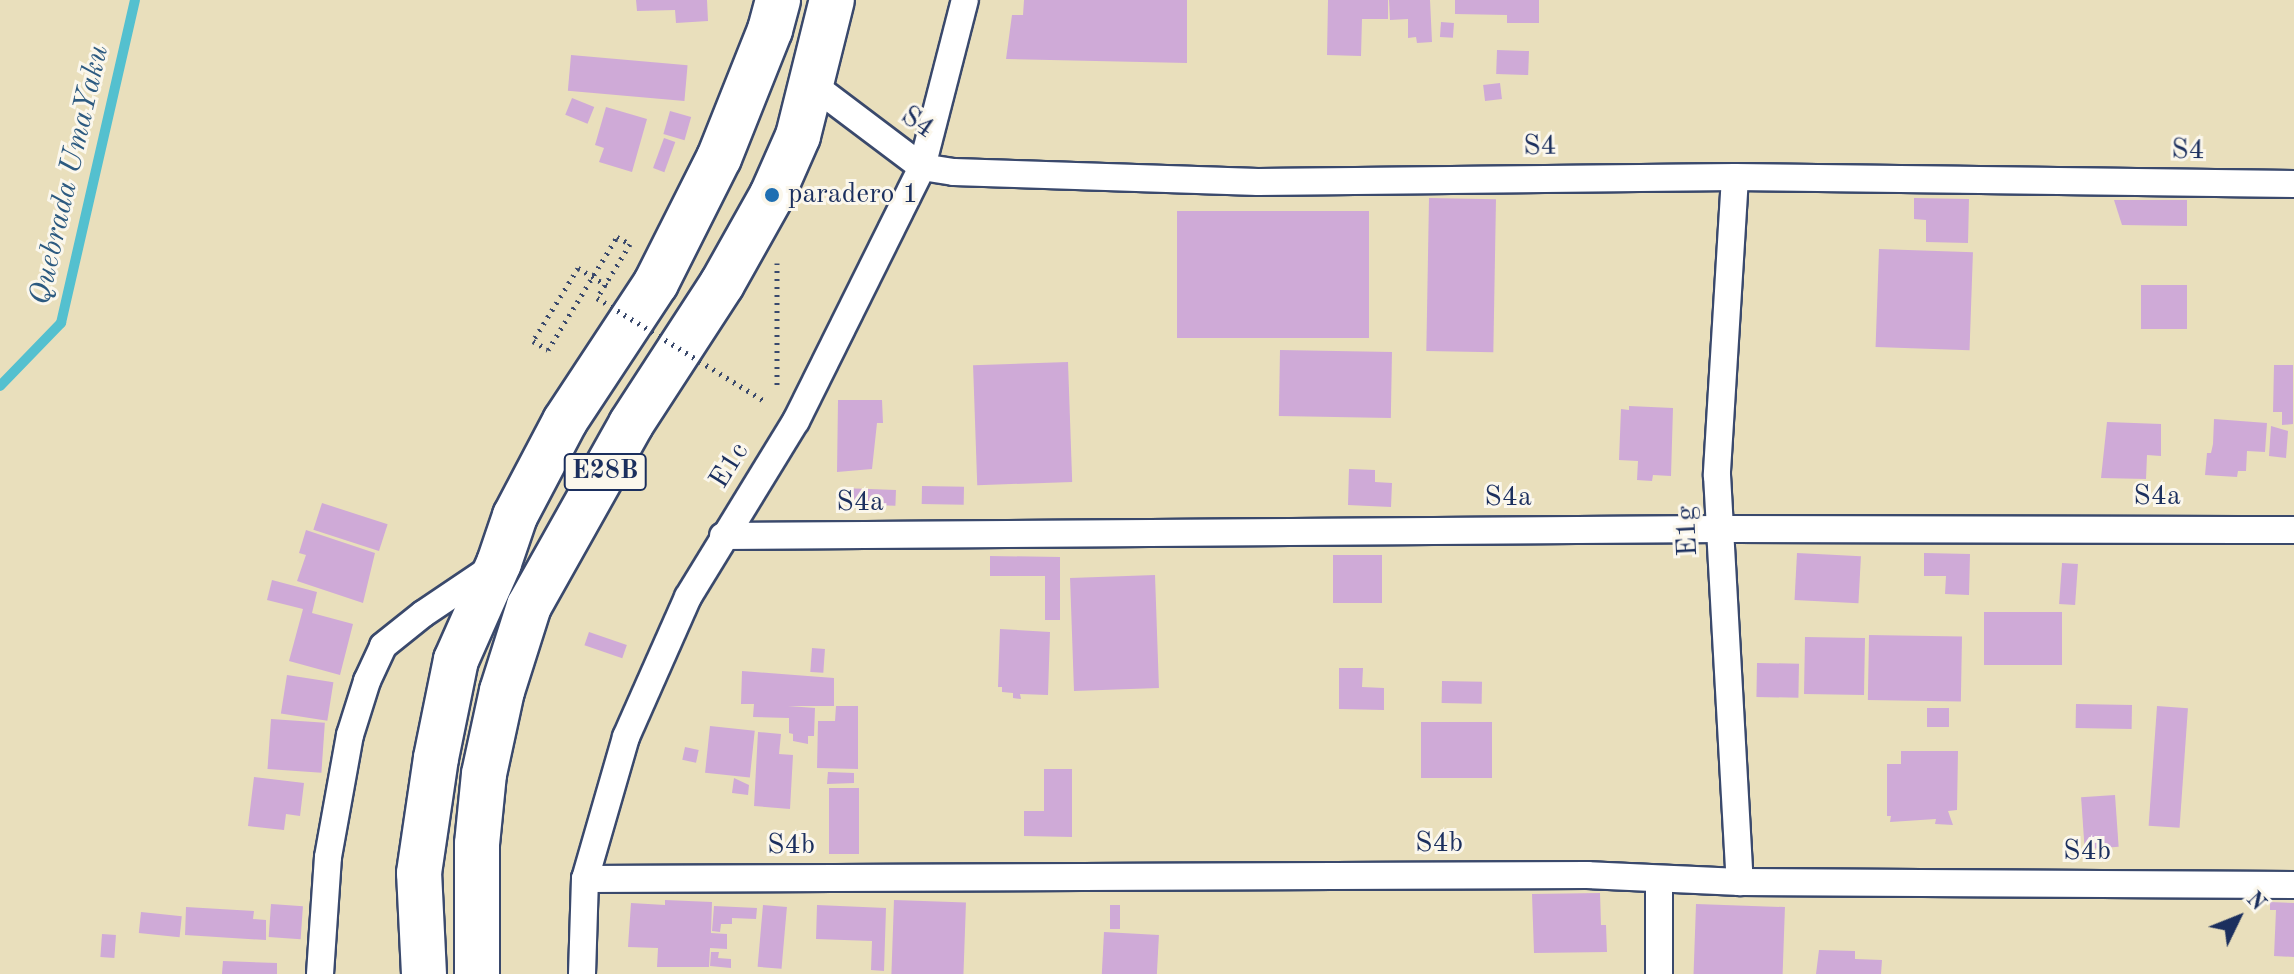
<!DOCTYPE html>
<style>
body{margin:0}
#map{position:relative;width:2294px;height:974px;overflow:hidden;background:#e9dfbc;font-family:"Old Standard TT",serif}
div>[style]{position:absolute}
[style*='--x']{left:calc(var(--x)*1px);top:calc(var(--y)*1px);width:calc(var(--w)*1px);rotate:calc(var(--a)*1deg)}
.stream>*{height:10px;margin:-5px;padding:0 5px;transform-origin:5px;border-radius:5px;background:#54c0cf}
.building>*{inset:0;background:#cfaad7;transform-origin:0 0}
.path>*{height:5px;margin-top:-2.5px;transform-origin:0;background:repeating-linear-gradient(90deg,#3a496c 0 2px,transparent 0 8px)}
.roads{filter:drop-shadow(2px 0 #3a496c) drop-shadow(-2px 0 #3a496c) drop-shadow(0 2px #3a496c) drop-shadow(0 -2px #3a496c)}
.street>*{height:26px;margin:-13px;padding:0 13px;transform-origin:13px;border-radius:13px;background:#fff}
.highway>*{height:44px;margin:-22px;padding:0 22px;transform-origin:22px;border-radius:22px;background:#fff}
.path-bridge>*{height:5px;margin-top:-2.5px;transform-origin:0;background:repeating-linear-gradient(90deg,#3a496c 0 2px,transparent 0 8px)}
.dots>*{width:22px;height:22px;translate:-50% -50%;box-sizing:border-box;border:4px solid #fbf7ec;border-radius:50%}
span{translate:-50% -50%;white-space:nowrap;text-align:center;line-height:1.15;-webkit-text-stroke:6px #fbf7ec;paint-order:stroke}
.shield-label span{padding:2px 6px;background:#fbf7ec;border:2px solid;border-radius:6px;-webkit-text-stroke-width:0}
.shield-label{font-size:26px;color:#1b2f5e;font-weight:700}
.street-label{font-size:28px;color:#1b2f5e}
.poi-label{font-size:28px;color:#1b2f5e}
.left{translate:0 -50%;text-align:left}
.water-label{font-size:30px;color:#2c5a80;font-style:italic}
.north{position:absolute;left:2198px;top:878px;width:80px;height:80px;-webkit-text-stroke:6px #fbf7ec;paint-order:stroke;rotate:47deg;font-size:22px;font-weight:700;line-height:32px;text-align:center;color:#1b2f5e}
.north::after{content:'';display:block;margin:auto;width:28px;height:36px;background:#1b2f5e;clip-path:polygon(50% 0,100% 100%,50% 72%,0 100%)}
</style>
<div id="map">
<div class="stream">
<div style="--x:0;--y:386;--w:88;--a:-45.9"></div>
<div style="--x:61;--y:323;--w:331;--a:-77.1"></div>
</div>
<div class="building">
<div style="clip-path:polygon(636px 0,707px 0,708px 21px,676px 23px,675px 10px,637px 11px)"></div>
<div style="clip-path:polygon(1024px 0,1187px 0,1187px 63px,1006px 59px,1012px 15px,1023px 15px)"></div>
<div style="clip-path:polygon(1328px 0,1388px 0,1388px 19px,1362px 19px,1361px 56px,1327px 55px)"></div>
<div style="clip-path:polygon(1389px 0,1430px 0,1432px 42px,1417px 43px,1416px 37px,1408px 38px,1408px 19px,1390px 20px)"></div>
<div style="clip-path:polygon(1455px 0,1539px 0,1539px 23px,1507px 23px,1507px 15px,1455px 14px)"></div>
<div style="left:1441px;top:22px;width:13px;height:15px;rotate:4deg"></div>
<div style="left:1497px;top:50px;width:32px;height:24px;rotate:2deg"></div>
<div style="left:571px;top:55px;width:117px;height:36px;rotate:5deg"></div>
<div style="left:1500px;top:83px;width:16px;height:17px;rotate:83deg"></div>
<div style="left:572px;top:98px;width:24px;height:18px;rotate:22deg"></div>
<div style="clip-path:polygon(606px 107px,647px 119px,632px 172px,599px 162px,604px 148px,595px 145px)"></div>
<div style="left:670px;top:111px;width:22px;height:24px;rotate:16deg"></div>
<div style="left:664px;top:138px;width:12px;height:32px;rotate:20deg"></div>
<div style="left:1429px;top:198px;width:67px;height:153px;rotate:1deg"></div>
<div style="clip-path:polygon(1914px 198px,1969px 199px,1968px 243px,1926px 242px,1926px 220px,1914px 219px)"></div>
<div style="clip-path:polygon(2114px 200px,2187px 200px,2187px 226px,2122px 225px)"></div>
<div style="left:1177px;top:211px;width:192px;height:127px"></div>
<div style="left:1879px;top:249px;width:94px;height:98px;rotate:2deg"></div>
<div style="left:2187px;top:285px;width:44px;height:46px;rotate:90deg"></div>
<div style="left:1280px;top:350px;width:112px;height:66px;rotate:1deg"></div>
<div style="left:1068px;top:362px;width:120px;height:95px;rotate:88deg"></div>
<div style="clip-path:polygon(2274px 365px,2293px 365px,2293px 424px,2282px 425px,2282px 412px,2273px 412px)"></div>
<div style="clip-path:polygon(838px 400px,882px 400px,883px 423px,877px 423px,872px 469px,837px 472px)"></div>
<div style="clip-path:polygon(1629px 406px,1673px 408px,1671px 476px,1653px 475px,1652px 481px,1637px 480px,1638px 461px,1619px 460px,1621px 409px,1629px 410px)"></div>
<div style="clip-path:polygon(2214px 419px,2267px 423px,2265px 452px,2247px 451px,2246px 471px,2238px 471px,2237px 477px,2205px 475px,2207px 453px,2211px 453px,2213px 444px)"></div>
<div style="clip-path:polygon(2107px 422px,2161px 424px,2161px 456px,2147px 455px,2146px 479px,2101px 478px)"></div>
<div style="clip-path:polygon(2271px 426px,2288px 431px,2286px 458px,2269px 456px)"></div>
<div style="clip-path:polygon(1349px 469px,1375px 470px,1375px 482px,1392px 483px,1391px 507px,1348px 505px)"></div>
<div style="left:922px;top:486px;width:42px;height:18px;rotate:1deg"></div>
<div style="left:842px;top:488px;width:54px;height:16px;rotate:2deg"></div>
<div style="left:322px;top:503px;width:69px;height:28px;rotate:18deg"></div>
<div style="clip-path:polygon(306px 530px,375px 553px,363px 603px,297px 581px,306px 555px,299px 553px)"></div>
<div style="left:1797px;top:553px;width:64px;height:47px;rotate:3deg"></div>
<div style="clip-path:polygon(1924px 553px,1970px 554px,1969px 595px,1945px 594px,1946px 576px,1924px 576px)"></div>
<div style="left:1333px;top:555px;width:49px;height:48px"></div>
<div style="clip-path:polygon(990px 556px,1060px 557px,1060px 620px,1045px 620px,1045px 576px,990px 576px)"></div>
<div style="left:2062px;top:563px;width:16px;height:41px;rotate:4deg"></div>
<div style="left:1155px;top:575px;width:113px;height:85px;rotate:88deg"></div>
<div style="clip-path:polygon(272px 580px,317px 592px,312px 613px,353px 624px,340px 675px,289px 661px,303px 609px,267px 600px)"></div>
<div style="left:1984px;top:612px;width:78px;height:53px"></div>
<div style="clip-path:polygon(1000px 629px,1050px 632px,1048px 695px,1020px 694px,1021px 699px,1013px 698px,1013px 693px,1002px 692px,1002px 687px,998px 687px)"></div>
<div style="left:589px;top:632px;width:40px;height:14px;rotate:19deg"></div>
<div style="left:1869px;top:635px;width:93px;height:65px;rotate:1deg"></div>
<div style="left:1805px;top:637px;width:60px;height:57px;rotate:1deg"></div>
<div style="left:812px;top:648px;width:13px;height:24px;rotate:4deg"></div>
<div style="left:1757px;top:663px;width:42px;height:34px;rotate:1deg"></div>
<div style="clip-path:polygon(1339px 668px,1363px 668px,1362px 687px,1384px 688px,1384px 710px,1339px 709px)"></div>
<div style="clip-path:polygon(742px 671px,834px 678px,834px 706px,788px 706px,815px 708px,814px 736px,808px 736px,808px 744px,793px 741px,793px 734px,789px 733px,789px 718px,753px 717px,754px 704px,741px 704px)"></div>
<div style="left:287px;top:675px;width:47px;height:39px;rotate:9deg"></div>
<div style="left:1442px;top:681px;width:40px;height:22px;rotate:1deg"></div>
<div style="left:2076px;top:704px;width:56px;height:24px;rotate:1deg"></div>
<div style="clip-path:polygon(836px 706px,858px 706px,858px 769px,817px 768px,818px 721px,835px 721px)"></div>
<div style="left:2157px;top:706px;width:31px;height:120px;rotate:4deg"></div>
<div style="left:1927px;top:708px;width:22px;height:19px"></div>
<div style="left:271px;top:719px;width:54px;height:50px;rotate:4deg"></div>
<div style="left:1492px;top:722px;width:56px;height:71px;rotate:90deg"></div>
<div style="left:710px;top:726px;width:45px;height:47px;rotate:6deg"></div>
<div style="clip-path:polygon(758px 732px,781px 734px,779px 754px,793px 755px,790px 809px,754px 806px)"></div>
<div style="left:685px;top:747px;width:14px;height:13px;rotate:12deg"></div>
<div style="clip-path:polygon(1901px 751px,1958px 751px,1957px 810px,1948px 811px,1953px 825px,1935px 824px,1936px 819px,1890px 822px,1891px 816px,1887px 816px,1887px 764px,1901px 764px)"></div>
<div style="clip-path:polygon(1044px 769px,1072px 769px,1072px 837px,1024px 836px,1024px 811px,1044px 811px)"></div>
<div style="clip-path:polygon(828px 772px,854px 773px,854px 783px,827px 784px)"></div>
<div style="clip-path:polygon(254px 777px,304px 783px,300px 816px,286px 814px,284px 830px,248px 826px)"></div>
<div style="clip-path:polygon(734px 778px,749px 785px,748px 795px,732px 793px)"></div>
<div style="left:829px;top:788px;width:30px;height:66px"></div>
<div style="left:2115px;top:795px;width:52px;height:34px;rotate:86deg"></div>
<div style="clip-path:polygon(1600px 893px,1601px 925px,1606px 925px,1607px 952px,1534px 953px,1532px 894px)"></div>
<div style="clip-path:polygon(665px 900px,712px 902px,711px 933px,727px 934px,727px 949px,710px 948px,709px 967px,657px 967px,658px 948px,628px 947px,631px 903px,665px 905px)"></div>
<div style="left:894px;top:900px;width:72px;height:74px;rotate:2deg"></div>
<div style="clip-path:polygon(2270px 902px,2294px 903px,2294px 957px,2274px 956px,2276px 910px,2270px 910px)"></div>
<div style="left:271px;top:904px;width:32px;height:33px;rotate:4deg"></div>
<div style="left:1696px;top:904px;width:89px;height:70px;rotate:2deg"></div>
<div style="left:763px;top:905px;width:24px;height:62px;rotate:5deg"></div>
<div style="clip-path:polygon(817px 905px,886px 908px,884px 971px,871px 970px,872px 941px,816px 939px)"></div>
<div style="left:1110px;top:905px;width:10px;height:24px"></div>
<div style="clip-path:polygon(714px 906px,757px 908px,756px 919px,732px 918px,732px 924px,721px 924px,720px 932px,712px 931px)"></div>
<div style="clip-path:polygon(186px 907px,254px 911px,253px 919px,266px 920px,266px 940px,185px 935px)"></div>
<div style="left:141px;top:912px;width:41px;height:21px;rotate:6deg"></div>
<div style="left:1104px;top:932px;width:55px;height:42px;rotate:3deg"></div>
<div style="left:102px;top:934px;width:14px;height:23px;rotate:4deg"></div>
<div style="clip-path:polygon(1819px 950px,1855px 951px,1855px 959px,1882px 960px,1881px 974px,1816px 974px)"></div>
<div style="clip-path:polygon(711px 952px,719px 952px,718px 958px,731px 959px,731px 968px,710px 966px)"></div>
<div style="clip-path:polygon(223px 961px,277px 963px,277px 974px,222px 974px)"></div>
</div>
<div class="path">
<div style="--x:777;--y:263;--w:126;--a:90"></div>
<div style="--x:578;--y:268;--w:35;--a:31"></div>
</div>
<div class="roads">
<div class="street">
<div style="--x:813;--y:85;--w:136;--a:37"></div>
<div style="--x:922;--y:167;--w:32;--a:9"></div>
<div style="--x:954;--y:172;--w:304;--a:1.9"></div>
<div style="--x:1258;--y:182;--w:477;--a:-0.6"></div>
<div style="--x:1735;--y:177;--w:559;--a:0.72"></div>
<div style="--x:1735;--y:177;--w:299;--a:93.5"></div>
<div style="--x:1717;--y:475;--w:408;--a:86.8"></div>
<div style="--x:723;--y:536;--w:997;--a:-0.4"></div>
<div style="--x:1720;--y:529;--w:574;--a:0.1"></div>
<div style="--x:585;--y:879;--w:1002;--a:-0.23"></div>
<div style="--x:1587;--y:875;--w:153;--a:2.6"></div>
<div style="--x:1740;--y:882;--w:554;--a:0.31"></div>
<div style="--x:320;--y:974;--w:117;--a:-86.1"></div>
<div style="--x:328;--y:857;--w:124;--a:-79.8"></div>
<div style="--x:350;--y:735;--w:57;--a:-72.5"></div>
<div style="--x:367;--y:681;--w:38;--a:-65"></div>
<div style="--x:383;--y:646;--w:51;--a:-38.7"></div>
<div style="--x:423;--y:614;--w:84;--a:-33.9"></div>
<div style="--x:582;--y:974;--w:95;--a:-88.2"></div>
<div style="--x:585;--y:879;--w:148;--a:-73.9"></div>
<div style="--x:626;--y:737;--w:153;--a:-66.1"></div>
<div style="--x:688;--y:597;--w:206;--a:-58.5"></div>
<div style="--x:796;--y:421;--w:284;--a:-63.6"></div>
<div style="--x:922;--y:167;--w:172;--a:-75.6"></div>
<div style="--x:1659;--y:974;--w:94;--a:-90"></div>
</div>
<div class="highway">
<div style="--x:424;--y:974;--w:101;--a:-92.8"></div>
<div style="--x:419;--y:873;--w:116;--a:-81.6"></div>
<div style="--x:436;--y:758;--w:100;--a:-78.5"></div>
<div style="--x:456;--y:660;--w:106;--a:-66.1"></div>
<div style="--x:499;--y:563;--w:50;--a:-71.2"></div>
<div style="--x:515;--y:516;--w:107;--a:-62.2"></div>
<div style="--x:565;--y:421;--w:165;--a:-56.6"></div>
<div style="--x:656;--y:283;--w:140;--a:-63.3"></div>
<div style="--x:719;--y:158;--w:138;--a:-68.3"></div>
<div style="--x:770;--y:30;--w:31;--a:-75"></div>
<div style="--x:477;--y:974;--w:130;--a:-90"></div>
<div style="--x:477;--y:844;--w:70;--a:-84.3"></div>
<div style="--x:484;--y:774;--w:85;--a:-77.8"></div>
<div style="--x:502;--y:691;--w:89;--a:-72.4"></div>
<div style="--x:529;--y:606;--w:209;--a:-60.7"></div>
<div style="--x:631;--y:424;--w:167;--a:-57"></div>
<div style="--x:722;--y:284;--w:102;--a:-60.7"></div>
<div style="--x:772;--y:195;--w:64;--a:-66.2"></div>
<div style="--x:798;--y:136;--w:140;--a:-76"></div>
</div>
</div>
<div class="path-bridge">
<div style="--x:578;--y:268;--w:86;--a:121.7"></div>
<div style="--x:533;--y:341;--w:17;--a:31"></div>
<div style="--x:548;--y:350;--w:132;--a:-58.6"></div>
<div style="--x:617;--y:237;--w:15;--a:28"></div>
<div style="--x:630;--y:244;--w:63;--a:121.4"></div>
<div style="--x:597;--y:298;--w:198;--a:31.6"></div>
</div>
<div class="dots">
<div style="left:772px;top:195px;background:#1f6fb2"></div>
</div>
<div class="shield-label">
<span style="left:605px;top:472px">E28B</span>
</div>
<div class="street-label">
<span style="left:917px;top:123px;rotate:35deg">S4</span>
<span style="left:1540px;top:147px;rotate:-1deg">S4</span>
<span style="left:2188px;top:151px;rotate:1deg">S4</span>
<span style="left:730px;top:466px;rotate:-58deg">E1c</span>
<span style="left:2157px;top:497px">S4a</span>
<span style="left:1508px;top:498px">S4a</span>
<span style="left:860px;top:503px">S4a</span>
<span style="left:1688px;top:531px;rotate:-93deg">E1g</span>
<span style="left:1439px;top:844px">S4b</span>
<span style="left:791px;top:846px">S4b</span>
<span style="left:2087px;top:852px">S4b</span>
</div>
<div class="poi-label">
<span class="left" style="left:788px;top:195px">paradero 1</span>
</div>
<div class="water-label">
<span style="left:70px;top:175px;rotate:-77deg">Quebrada UmaYaku</span>
</div>
<div class="north">N</div>
</div>
